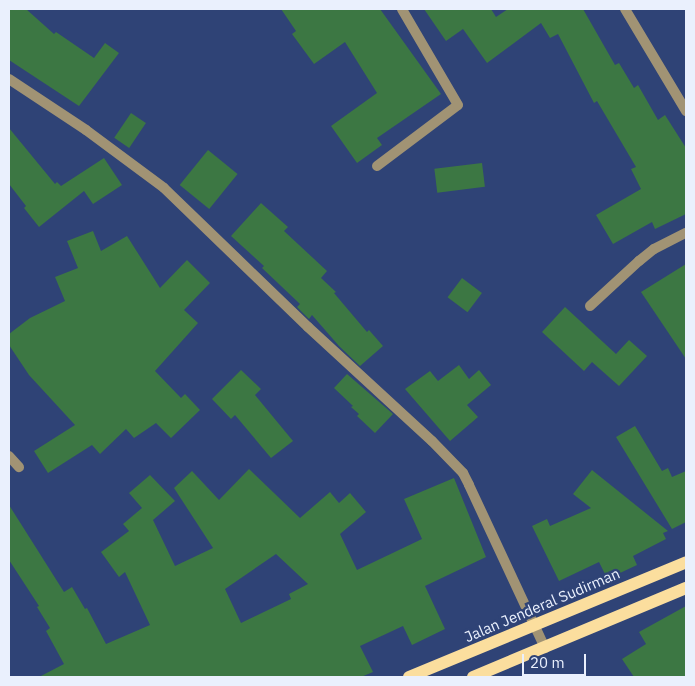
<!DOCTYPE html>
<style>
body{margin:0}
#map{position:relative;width:695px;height:686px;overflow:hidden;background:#2f4376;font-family:"IBM Plex Sans",sans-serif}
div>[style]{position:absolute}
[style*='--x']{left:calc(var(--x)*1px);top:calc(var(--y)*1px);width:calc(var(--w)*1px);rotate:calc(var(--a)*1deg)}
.building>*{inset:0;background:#3c7743;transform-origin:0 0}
.minor>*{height:10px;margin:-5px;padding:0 5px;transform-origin:5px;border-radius:5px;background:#a19374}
.tertiary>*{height:10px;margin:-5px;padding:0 5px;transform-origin:5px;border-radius:5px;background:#a19374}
.primary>*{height:12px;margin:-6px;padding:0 6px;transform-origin:6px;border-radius:6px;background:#fbde9e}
span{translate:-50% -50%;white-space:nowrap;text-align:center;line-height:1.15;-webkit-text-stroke:5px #2f4376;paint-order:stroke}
.street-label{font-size:15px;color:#eaf0fd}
.frame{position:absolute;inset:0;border:10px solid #eaf0fd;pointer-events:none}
.scale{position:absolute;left:522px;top:654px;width:64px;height:22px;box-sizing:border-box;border:2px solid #eaf0fd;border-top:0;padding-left:6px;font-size:15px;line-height:18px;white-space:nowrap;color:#eaf0fd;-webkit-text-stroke:4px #2f4376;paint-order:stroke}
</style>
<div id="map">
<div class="building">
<div style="clip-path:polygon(9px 9px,26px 9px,54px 34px,56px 32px,94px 58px,105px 43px,119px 53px,79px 106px,9px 60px)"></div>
<div style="clip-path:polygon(281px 9px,380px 9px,441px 94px,377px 138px,382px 145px,357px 163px,331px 126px,377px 93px,345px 42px,314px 64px,292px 34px,296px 31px)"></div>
<div style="clip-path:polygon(424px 9px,491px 9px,496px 17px,508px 9px,583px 9px,615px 65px,619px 63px,634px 88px,638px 85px,658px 120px,665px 115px,686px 148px,686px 214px,655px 229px,652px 222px,613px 244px,596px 215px,641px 189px,631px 169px,636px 167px,597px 101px,594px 103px,558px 34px,550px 38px,541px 23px,487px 63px,463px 29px,446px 41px)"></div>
<div style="left:131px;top:113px;width:18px;height:30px;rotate:34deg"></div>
<div style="clip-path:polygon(9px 128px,55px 184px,57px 182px,61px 186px,104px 158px,122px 185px,93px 204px,84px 191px,39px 227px,24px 208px,26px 206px,9px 184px)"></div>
<div style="left:208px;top:150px;width:38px;height:45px;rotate:39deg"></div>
<div style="left:482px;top:163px;width:24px;height:48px;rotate:83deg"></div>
<div style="clip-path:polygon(261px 203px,288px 227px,284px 231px,327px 271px,321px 278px,336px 292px,334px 293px,367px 332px,369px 330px,383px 346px,360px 366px,339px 346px,312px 315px,309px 319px,297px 307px,300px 304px,262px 268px,264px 266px,231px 236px)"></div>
<div style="clip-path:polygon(93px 231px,101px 251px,127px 236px,160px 288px,187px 260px,210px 283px,184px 310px,198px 323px,155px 371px,181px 398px,185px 394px,200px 410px,171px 438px,156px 423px,134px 438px,126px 429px,100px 454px,92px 445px,48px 473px,34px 451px,75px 425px,29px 375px,9px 345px,9px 334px,30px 318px,65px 301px,55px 277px,78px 268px,67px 241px)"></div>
<div style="clip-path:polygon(686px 264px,686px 359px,641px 292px)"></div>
<div style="left:462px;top:278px;width:25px;height:24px;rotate:37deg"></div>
<div style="clip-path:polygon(565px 307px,616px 354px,629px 340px,647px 356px,619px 386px,592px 362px,584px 371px,542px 332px)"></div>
<div style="clip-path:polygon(459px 365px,469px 379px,479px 370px,491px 385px,467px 405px,478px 417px,450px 441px,405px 389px,430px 371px,438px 381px)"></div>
<div style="clip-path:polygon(241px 370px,261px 389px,255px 395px,293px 441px,271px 458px,235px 415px,231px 419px,212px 399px)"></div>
<div style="clip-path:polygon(347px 374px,393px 414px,375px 433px,357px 416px,359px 414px,351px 407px,353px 406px,334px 388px)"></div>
<div style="clip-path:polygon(635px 426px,662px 471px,668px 468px,672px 477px,686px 471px,686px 522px,672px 529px,616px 437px)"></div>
<div style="clip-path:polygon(evenodd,249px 469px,300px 518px,330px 492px,339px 503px,350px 493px,366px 512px,340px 534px,357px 570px,422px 539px,404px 499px,454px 478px,486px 557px,425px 586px,445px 629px,412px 645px,403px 626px,360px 646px,373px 672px,361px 677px,39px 677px,64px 664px,46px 631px,50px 628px,37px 607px,39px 606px,9px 560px,9px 505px,64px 592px,72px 587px,85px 609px,87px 608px,106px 644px,150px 625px,125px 572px,119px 577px,101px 552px,129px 531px,123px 524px,142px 508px,129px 493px,150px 475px,175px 501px,153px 520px,175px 566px,213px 548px,174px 488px,192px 471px,219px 500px,249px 469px,276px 554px,308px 584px,289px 594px,291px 599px,241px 623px,225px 589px,276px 554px)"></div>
<div style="clip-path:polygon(592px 470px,668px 531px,663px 533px,666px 539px,633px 556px,637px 565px,620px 573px,619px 570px,606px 576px,599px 562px,559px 581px,532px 526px,547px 519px,550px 526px,591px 508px,573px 494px)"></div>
<div style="clip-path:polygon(686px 606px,686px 677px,634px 677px,622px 659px,646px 644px,639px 632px)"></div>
</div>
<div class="minor">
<div style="--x:9;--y:79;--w:92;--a:33.5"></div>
<div style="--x:86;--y:130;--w:97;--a:36.6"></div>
<div style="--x:164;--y:188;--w:200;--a:44"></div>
<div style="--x:308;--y:327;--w:168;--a:42.6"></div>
<div style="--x:432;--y:441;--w:45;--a:45.9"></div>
<div style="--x:463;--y:473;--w:13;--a:63"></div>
<div style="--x:469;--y:485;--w:180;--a:65"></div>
<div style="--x:377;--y:166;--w:101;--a:-37"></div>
<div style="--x:458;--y:105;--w:111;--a:-120.3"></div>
<div style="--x:590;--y:306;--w:67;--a:-42.6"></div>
<div style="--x:639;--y:261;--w:19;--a:-39"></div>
<div style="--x:654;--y:249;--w:36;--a:-27"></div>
<div style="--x:9;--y:456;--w:15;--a:48"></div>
</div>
<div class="tertiary">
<div style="--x:625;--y:9;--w:119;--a:59.1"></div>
</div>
<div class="primary">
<div style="--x:409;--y:677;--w:300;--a:-22.5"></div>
<div style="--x:473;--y:677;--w:231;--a:-22.7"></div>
</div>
<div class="street-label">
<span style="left:542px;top:605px;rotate:-23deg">Jalan Jenderal Sudirman</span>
</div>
<div class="frame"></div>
<div class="scale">20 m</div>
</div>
